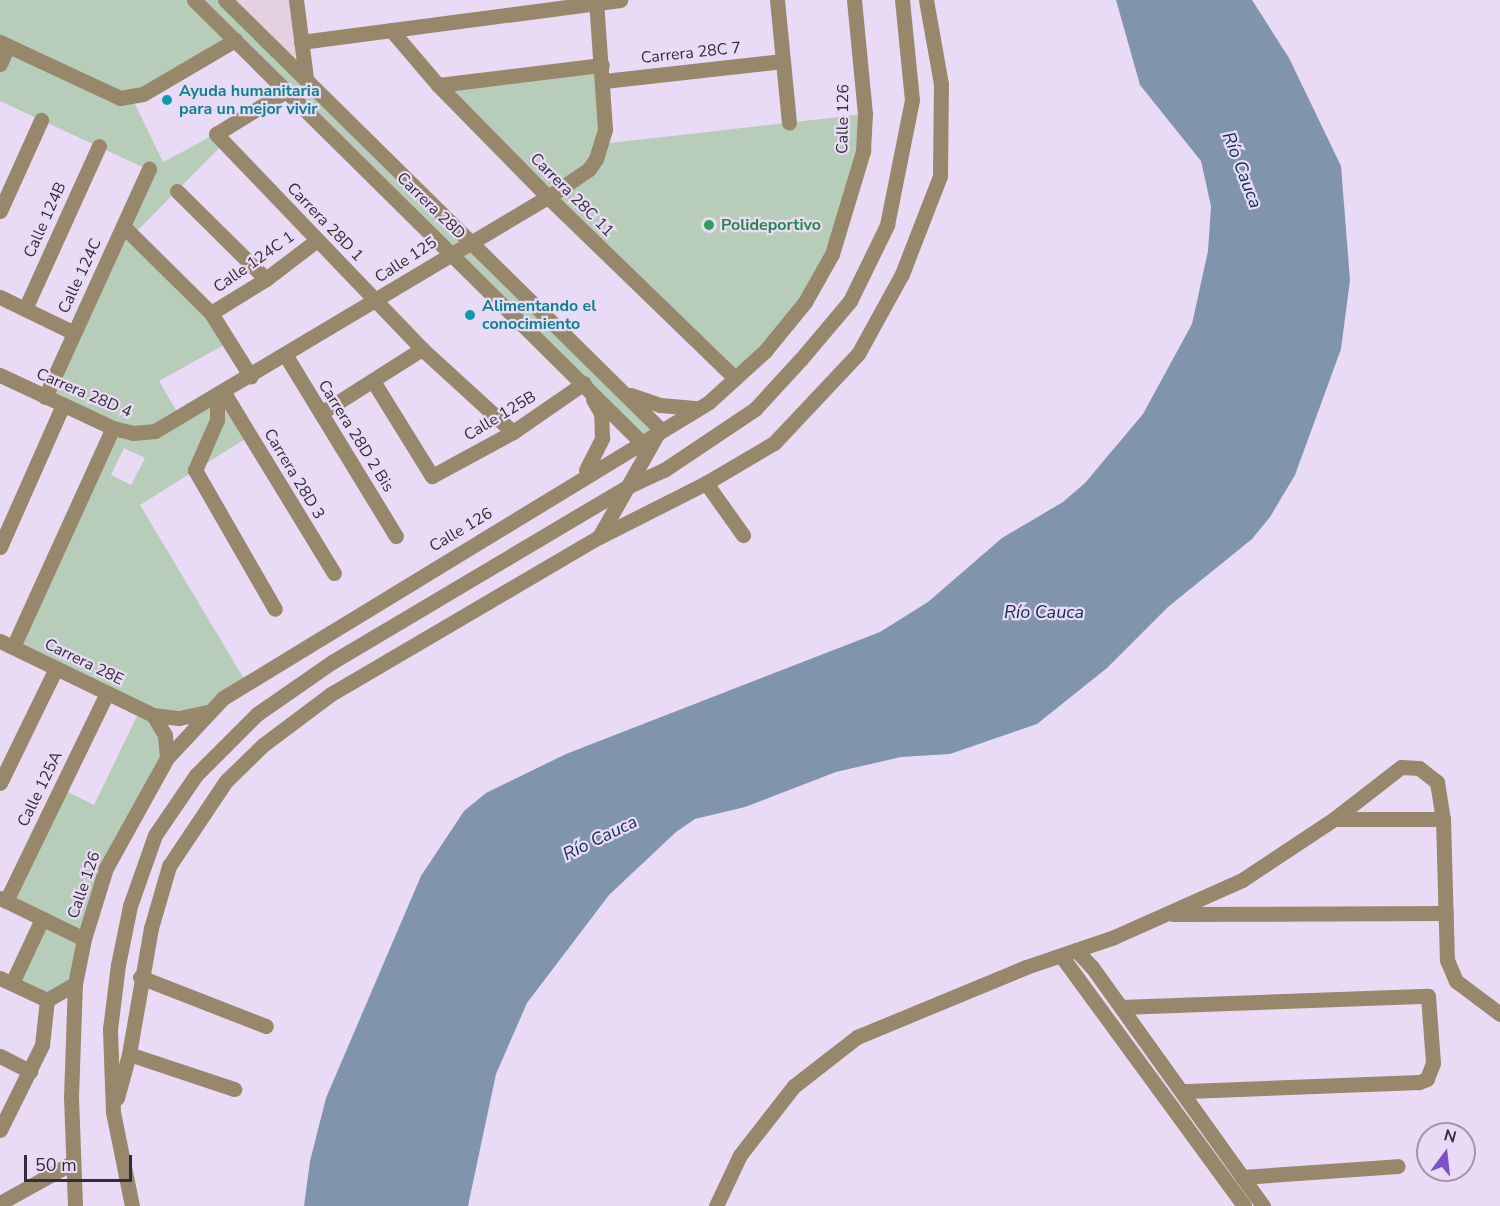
<!DOCTYPE html>
<meta charset="utf-8">
<style>
body{margin:0}
#map{position:relative;width:1500px;height:1206px;overflow:hidden;background:#e9dbf5;font-family:"Nunito Sans",sans-serif}
div>[style]{position:absolute}
[style*='--x']{left:calc(var(--x)*1px);top:calc(var(--y)*1px);width:calc(var(--w)*1px);rotate:calc(var(--a)*1deg)}
.education>*{inset:0;background:#e3d1e1}
.green>*{inset:0;background:#b8ccba}
.water>*{inset:0;background:#8095ab}
.minor>*{height:15px;margin:-7.5px;padding:0 7.5px;transform-origin:7.5px;border-radius:7.5px;background:#97886b}
.dots>*{width:16px;height:16px;translate:-50% -50%;box-sizing:border-box;border:3px solid #e9dbf5;border-radius:50%}
span{translate:-50% -50%;white-space:nowrap;text-align:center;line-height:1.15;-webkit-text-stroke:4.5px #e9dbf5;paint-order:stroke}
.street-label{font-size:16px;color:#322d37}
.culture-label{font-size:16px;color:#0d838f;font-weight:700}
.left{translate:0 -50%;text-align:left}
.leisure-label{font-size:16px;color:#27864d;font-weight:700}
.water-label{font-size:18px;color:#0d2f4f;font-style:italic}
.north{position:absolute;left:1416px;top:1122px;width:60px;height:60px;box-sizing:border-box;background:#e9dbf5;border:2px solid #a095a9;border-radius:50%;rotate:15deg;font-size:16px;font-weight:700;line-height:24px;text-align:center;color:#322d37}
.north::after{content:'';display:block;margin:auto;width:21px;height:27px;background:#7e51ca;clip-path:polygon(50% 0,100% 100%,50% 72%,0 100%)}
.scale{position:absolute;left:24px;top:1155px;width:108px;height:27px;box-sizing:border-box;border:3px solid #322d37;border-top:0;padding-left:8px;font-size:18px;line-height:21px;white-space:nowrap;color:#322d37;-webkit-text-stroke:4px #e9dbf5;paint-order:stroke}
</style>
<div id="map">
<div class="education">
<div style="clip-path:polygon(225px 0,296px 0,306px 78px)"></div>
</div>
<div class="green">
<div style="clip-path:polygon(evenodd,0 0,225px 0,660px 429px,640px 441px,235px 40px,132px 98px,163px 162px,216px 134px,224px 143px,133px 235px,229px 342px,159px 381px,180px 417px,224px 393px,250px 436px,140px 505px,246px 682px,207px 712px,165px 718px,168px 747px,106px 868px,75px 984px,47px 1000px,12px 983px,42px 919px,6px 901px,60px 788px,94px 805px,140px 710px,13px 647px,113px 429px,45px 397px,149px 170px,0 101px,0 0,124px 448px,145px 458px,131px 485px,111px 475px,124px 448px)"></div>
<div style="clip-path:polygon(602px 65px,601px 144px,865px 114px,853px 188px,805px 302px,735px 378px,438px 85px)"></div>
</div>
<div class="water">
<div style="clip-path:polygon(1116px 0,1252px 0,1289px 58px,1341px 166px,1350px 280px,1341px 349px,1295px 475px,1270px 517px,1252px 539px,1168px 607px,1107px 668px,1037px 724px,950px 754px,901px 757px,836px 772px,745px 807px,695px 819px,676px 832px,609px 895px,527px 1003px,496px 1074px,468px 1206px,304px 1206px,310px 1161px,326px 1098px,421px 876px,464px 811px,486px 793px,566px 754px,880px 632px,928px 602px,1002px 538px,1063px 502px,1085px 483px,1143px 414px,1192px 324px,1208px 251px,1211px 206px,1201px 161px,1140px 85px)"></div>
</div>
<div class="minor">
<div style="--x:194;--y:0;--w:627;--a:44.68"></div>
<div style="--x:225;--y:0;--w:611;--a:44.6"></div>
<div style="--x:296;--y:0;--w:79;--a:82.7"></div>
<div style="--x:777;--y:0;--w:123;--a:84.4"></div>
<div style="--x:391;--y:30;--w:72;--a:49.5"></div>
<div style="--x:438;--y:85;--w:157;--a:45.5"></div>
<div style="--x:548;--y:197;--w:260;--a:44.1"></div>
<div style="--x:0;--y:42;--w:132;--a:25"></div>
<div style="--x:120;--y:98;--w:23;--a:-10"></div>
<div style="--x:143;--y:94;--w:107;--a:-30.4"></div>
<div style="--x:301;--y:42;--w:322;--a:-7.5"></div>
<div style="--x:0;--y:64;--w:20;--a:-66"></div>
<div style="--x:604;--y:81;--w:180;--a:-6.4"></div>
<div style="--x:438;--y:85;--w:165;--a:-7"></div>
<div style="--x:286;--y:91;--w:82;--a:148.4"></div>
<div style="--x:216;--y:134;--w:298;--a:46.2"></div>
<div style="--x:422;--y:349;--w:123;--a:42.4"></div>
<div style="--x:177;--y:191;--w:125;--a:44.7"></div>
<div style="--x:0;--y:211;--w:100;--a:-65.7"></div>
<div style="--x:123;--y:226;--w:124;--a:44.7"></div>
<div style="--x:211;--y:313;--w:75;--a:58"></div>
<div style="--x:0;--y:297;--w:82;--a:25.9"></div>
<div style="--x:25;--y:309;--w:179;--a:-65.6"></div>
<div style="--x:211;--y:313;--w:65;--a:-31.7"></div>
<div style="--x:266;--y:279;--w:64;--a:-37.4"></div>
<div style="--x:286;--y:356;--w:211;--a:58.6"></div>
<div style="--x:0;--y:375;--w:125;--a:25.1"></div>
<div style="--x:113;--y:428;--w:21;--a:14"></div>
<div style="--x:133;--y:433;--w:22;--a:-5"></div>
<div style="--x:155;--y:431;--w:457;--a:-30.8"></div>
<div style="--x:548;--y:197;--w:50;--a:-34.3"></div>
<div style="--x:589;--y:169;--w:12;--a:-55"></div>
<div style="--x:596;--y:159;--w:31;--a:-73"></div>
<div style="--x:605;--y:129;--w:129;--a:-94"></div>
<div style="--x:373;--y:381;--w:112;--a:58.2"></div>
<div style="--x:432;--y:476;--w:92;--a:-28.5"></div>
<div style="--x:513;--y:432;--w:86;--a:-34.6"></div>
<div style="--x:224;--y:393;--w:211;--a:58.6"></div>
<div style="--x:631;--y:395;--w:31;--a:19"></div>
<div style="--x:660;--y:405;--w:35;--a:5"></div>
<div style="--x:45;--y:397;--w:251;--a:-65.5"></div>
<div style="--x:217;--y:397;--w:23;--a:90"></div>
<div style="--x:217;--y:420;--w:55;--a:113.7"></div>
<div style="--x:195;--y:470;--w:160;--a:60.1"></div>
<div style="--x:321;--y:413;--w:120;--a:-32.4"></div>
<div style="--x:586;--y:470;--w:36;--a:-63"></div>
<div style="--x:602;--y:438;--w:25;--a:-92"></div>
<div style="--x:601;--y:413;--w:16;--a:-120"></div>
<div style="--x:706;--y:483;--w:64;--a:54.6"></div>
<div style="--x:599;--y:537;--w:124;--a:-60.5"></div>
<div style="--x:0;--y:547;--w:155;--a:-66.1"></div>
<div style="--x:0;--y:641;--w:170;--a:25.8"></div>
<div style="--x:153;--y:715;--w:26;--a:7"></div>
<div style="--x:179;--y:718;--w:29;--a:-12"></div>
<div style="--x:13;--y:647;--w:241;--a:-65.5"></div>
<div style="--x:153;--y:715;--w:23;--a:59"></div>
<div style="--x:165;--y:735;--w:23;--a:85"></div>
<div style="--x:0;--y:783;--w:128;--a:-64"></div>
<div style="--x:1334;--y:819;--w:109;--a:0"></div>
<div style="--x:0;--y:898;--w:93;--a:26"></div>
<div style="--x:6;--y:901;--w:231;--a:-64.1"></div>
<div style="--x:1173;--y:914;--w:273;--a:-0.2"></div>
<div style="--x:1076;--y:950;--w:23;--a:47"></div>
<div style="--x:1092;--y:967;--w:294;--a:54.4"></div>
<div style="--x:1062;--y:957;--w:308;--a:53.8"></div>
<div style="--x:140;--y:977;--w:135;--a:21.3"></div>
<div style="--x:0;--y:978;--w:52;--a:25.1"></div>
<div style="--x:12;--y:983;--w:71;--a:-64.9"></div>
<div style="--x:47;--y:1000;--w:32;--a:-30"></div>
<div style="--x:1121;--y:1007;--w:307;--a:-2.1"></div>
<div style="--x:1428;--y:996;--w:67;--a:85.7"></div>
<div style="--x:1433;--y:1063;--w:17;--a:111"></div>
<div style="--x:1427;--y:1079;--w:9;--a:159"></div>
<div style="--x:1419;--y:1082;--w:238;--a:177.8"></div>
<div style="--x:129;--y:1054;--w:111;--a:18.4"></div>
<div style="--x:0;--y:1056;--w:34;--a:27"></div>
<div style="--x:117;--y:1098;--w:46;--a:-74.7"></div>
<div style="--x:129;--y:1054;--w:128;--a:-80.1"></div>
<div style="--x:151;--y:928;--w:65;--a:-73.8"></div>
<div style="--x:169;--y:866;--w:102;--a:-56.2"></div>
<div style="--x:226;--y:781;--w:52;--a:-44.2"></div>
<div style="--x:263;--y:745;--w:85;--a:-36.9"></div>
<div style="--x:331;--y:694;--w:311;--a:-30.4"></div>
<div style="--x:599;--y:537;--w:120;--a:-26.8"></div>
<div style="--x:706;--y:483;--w:79;--a:-30.5"></div>
<div style="--x:774;--y:443;--w:122;--a:-46.7"></div>
<div style="--x:858;--y:354;--w:91;--a:-61.2"></div>
<div style="--x:902;--y:274;--w:105;--a:-68.8"></div>
<div style="--x:940;--y:176;--w:92;--a:-89.4"></div>
<div style="--x:941;--y:84;--w:85;--a:-100.1"></div>
<div style="--x:0;--y:1130;--w:95;--a:-63.7"></div>
<div style="--x:42;--y:1045;--w:45;--a:-83.7"></div>
<div style="--x:1242;--y:1177;--w:156;--a:-4"></div>
<div style="--x:0;--y:1203;--w:82;--a:-29.1"></div>
<div style="--x:75;--y:1206;--w:109;--a:-92.1"></div>
<div style="--x:71;--y:1097;--w:113;--a:-88"></div>
<div style="--x:75;--y:984;--w:46;--a:-78.7"></div>
<div style="--x:84;--y:939;--w:74;--a:-72.8"></div>
<div style="--x:106;--y:868;--w:126;--a:-61"></div>
<div style="--x:167;--y:758;--w:82;--a:-47"></div>
<div style="--x:223;--y:698;--w:569;--a:-31.34"></div>
<div style="--x:709;--y:402;--w:76;--a:-42.3"></div>
<div style="--x:765;--y:351;--w:63;--a:-50.8"></div>
<div style="--x:805;--y:302;--w:55;--a:-60.6"></div>
<div style="--x:832;--y:254;--w:108;--a:-73.2"></div>
<div style="--x:863;--y:151;--w:37;--a:-87"></div>
<div style="--x:865;--y:114;--w:115;--a:-95.5"></div>
<div style="--x:132;--y:1206;--w:96;--a:-101.4"></div>
<div style="--x:113;--y:1112;--w:83;--a:-92.1"></div>
<div style="--x:110;--y:1029;--w:64;--a:-82.9"></div>
<div style="--x:118;--y:965;--w:60;--a:-78.5"></div>
<div style="--x:130;--y:906;--w:75;--a:-70.6"></div>
<div style="--x:155;--y:835;--w:73;--a:-55.7"></div>
<div style="--x:196;--y:775;--w:86;--a:-45"></div>
<div style="--x:257;--y:714;--w:91;--a:-34.7"></div>
<div style="--x:332;--y:662;--w:345;--a:-30.7"></div>
<div style="--x:629;--y:486;--w:38;--a:-25"></div>
<div style="--x:664;--y:470;--w:110;--a:-33.8"></div>
<div style="--x:755;--y:409;--w:68;--a:-47.4"></div>
<div style="--x:801;--y:359;--w:76;--a:-49.8"></div>
<div style="--x:850;--y:301;--w:85;--a:-64"></div>
<div style="--x:887;--y:225;--w:127;--a:-78.7"></div>
<div style="--x:912;--y:100;--w:100;--a:-95.7"></div>
<div style="--x:716;--y:1206;--w:56;--a:-64.8"></div>
<div style="--x:740;--y:1155;--w:88;--a:-52"></div>
<div style="--x:794;--y:1086;--w:80;--a:-37.9"></div>
<div style="--x:857;--y:1037;--w:183;--a:-22.5"></div>
<div style="--x:1026;--y:967;--w:93;--a:-18.8"></div>
<div style="--x:1114;--y:937;--w:140;--a:-24"></div>
<div style="--x:1242;--y:880;--w:110;--a:-33.5"></div>
<div style="--x:1334;--y:819;--w:85;--a:-37.8"></div>
<div style="--x:1401;--y:767;--w:18;--a:3"></div>
<div style="--x:1419;--y:768;--w:23;--a:38"></div>
<div style="--x:1437;--y:782;--w:37;--a:81"></div>
<div style="--x:1443;--y:819;--w:141;--a:88.4"></div>
<div style="--x:1447;--y:960;--w:23;--a:67"></div>
<div style="--x:1456;--y:981;--w:55;--a:36.9"></div>
</div>
<div class="dots">
<div style="left:167px;top:100px;background:#0f9aa8"></div>
<div style="left:709px;top:225px;background:#2e9e5b"></div>
<div style="left:470px;top:315px;background:#0f9aa8"></div>
</div>
<div class="street-label">
<span style="left:691px;top:53px;rotate:-6deg">Carrera 28C 7</span>
<span style="left:843px;top:119px;rotate:-89deg">Calle 126</span>
<span style="left:572px;top:195px;rotate:45deg">Carrera 28C 11</span>
<span style="left:431px;top:206px;rotate:44deg">Carrera 28D</span>
<span style="left:45px;top:220px;rotate:-66deg">Calle 124B</span>
<span style="left:325px;top:222px;rotate:46deg">Carrera 28D 1</span>
<span style="left:406px;top:260px;rotate:-33deg">Calle 125</span>
<span style="left:254px;top:262px;rotate:-35deg">Calle 124C 1</span>
<span style="left:80px;top:276px;rotate:-65deg">Calle 124C</span>
<span style="left:84px;top:393px;rotate:23deg">Carrera 28D 4</span>
<span style="left:500px;top:416px;rotate:-31deg">Calle 125B</span>
<span style="left:356px;top:436px;rotate:58deg">Carrera 28D 2 Bis</span>
<span style="left:294px;top:474px;rotate:59deg">Carrera 28D 3</span>
<span style="left:461px;top:530px;rotate:-31deg">Calle 126</span>
<span style="left:84px;top:662px;rotate:26deg">Carrera 28E</span>
<span style="left:40px;top:789px;rotate:-64deg">Calle 125A</span>
<span style="left:84px;top:885px;rotate:-71deg">Calle 126</span>
</div>
<div class="culture-label">
<span class="left" style="left:179px;top:100px">Ayuda humanitaria<br>para un mejor vivir</span>
<span class="left" style="left:482px;top:315px">Alimentando el<br>conocimiento</span>
</div>
<div class="leisure-label">
<span class="left" style="left:721px;top:225px">Polideportivo</span>
</div>
<div class="water-label">
<span style="left:1242px;top:170px;rotate:69deg">Río Cauca</span>
<span style="left:1044px;top:612px">Río Cauca</span>
<span style="left:600px;top:838px;rotate:-26deg">Río Cauca</span>
</div>
<div class="north">N</div>
<div class="scale">50 m</div>
</div>
